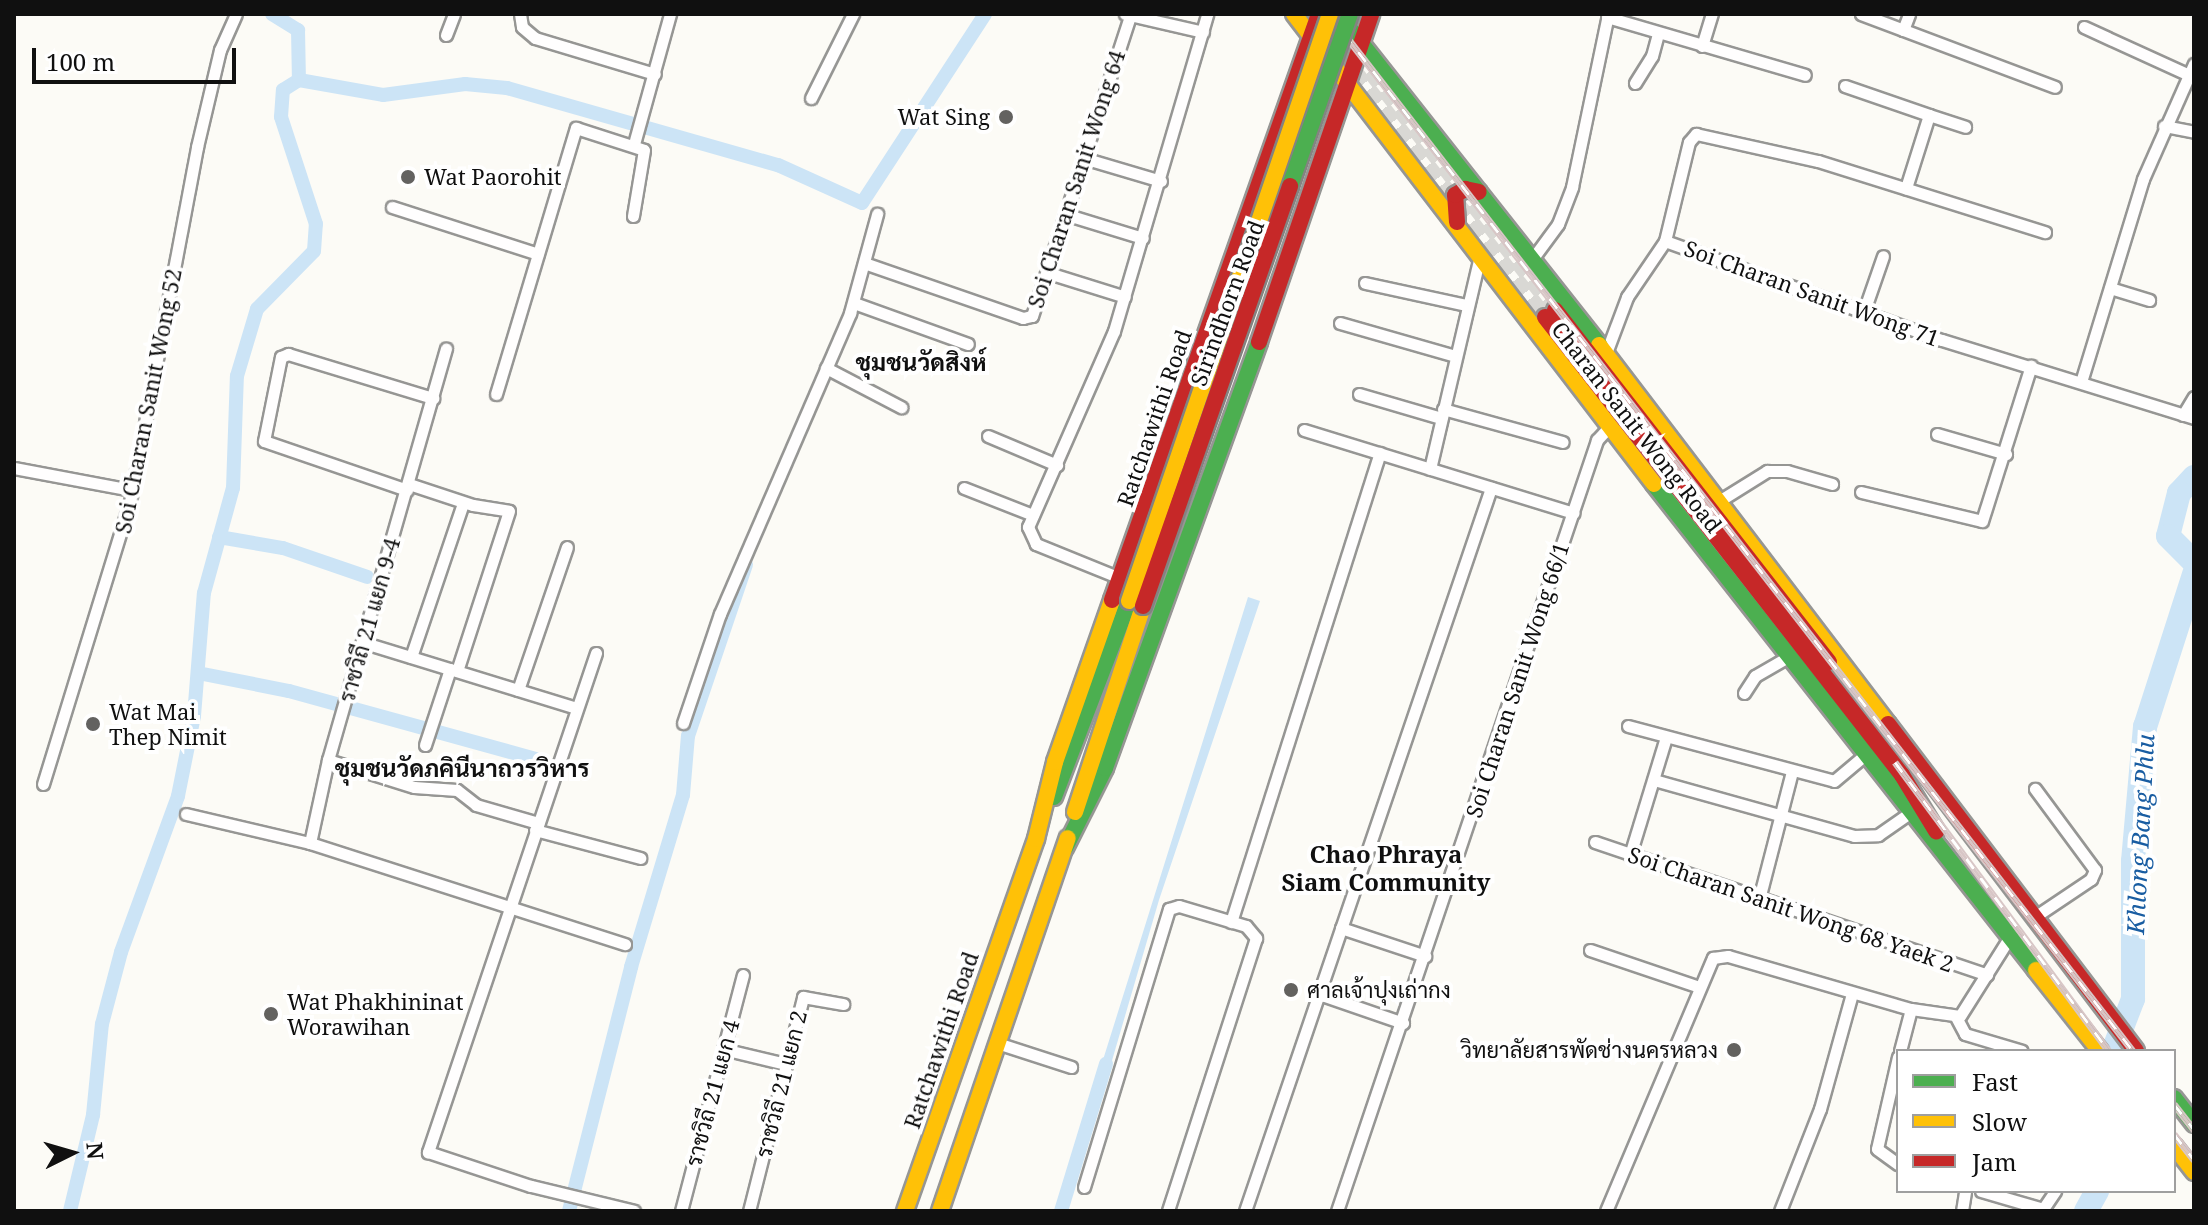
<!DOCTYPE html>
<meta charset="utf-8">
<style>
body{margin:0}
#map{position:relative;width:2208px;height:1225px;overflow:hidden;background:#fcfbf6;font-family:"Noto Serif",Sarabun,serif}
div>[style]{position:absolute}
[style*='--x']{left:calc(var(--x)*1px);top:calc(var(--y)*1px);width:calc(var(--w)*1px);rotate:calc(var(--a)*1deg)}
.water>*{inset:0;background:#cce4f6}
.canal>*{height:14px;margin:-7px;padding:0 7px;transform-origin:7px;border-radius:7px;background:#cce4f6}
.river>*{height:24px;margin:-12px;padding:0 12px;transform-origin:12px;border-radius:12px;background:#cce4f6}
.primary-tunnel>*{height:16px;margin-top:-8px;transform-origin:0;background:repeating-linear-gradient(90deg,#d9d8d4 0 16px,transparent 0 24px)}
.roads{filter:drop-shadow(2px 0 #969694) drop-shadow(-2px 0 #969694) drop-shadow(0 2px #969694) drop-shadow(0 -2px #969694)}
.street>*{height:11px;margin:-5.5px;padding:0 5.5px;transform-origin:5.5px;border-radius:5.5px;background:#fffefe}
.fast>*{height:16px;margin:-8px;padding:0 8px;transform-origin:8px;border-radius:8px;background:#4caf50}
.slow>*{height:16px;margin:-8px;padding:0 8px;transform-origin:8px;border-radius:8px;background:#ffc107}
.jam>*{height:16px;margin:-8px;padding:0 8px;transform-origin:8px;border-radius:8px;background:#c62828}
.rail>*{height:7px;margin-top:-3.5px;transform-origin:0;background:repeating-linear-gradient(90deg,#fff 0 12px,#d8c6c6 0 24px);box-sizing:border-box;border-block:2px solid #d8c6c6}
.bridges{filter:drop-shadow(2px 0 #848381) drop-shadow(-2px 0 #848381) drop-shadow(0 2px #848381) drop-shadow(0 -2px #848381)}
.fast-bridge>*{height:16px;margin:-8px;padding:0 8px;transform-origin:8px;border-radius:8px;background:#4caf50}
.slow-bridge>*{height:16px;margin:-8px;padding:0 8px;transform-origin:8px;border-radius:8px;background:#ffc107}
.jam-bridge>*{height:16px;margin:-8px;padding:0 8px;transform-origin:8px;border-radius:8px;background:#c62828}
.dots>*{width:22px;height:22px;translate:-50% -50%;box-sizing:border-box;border:4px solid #fff;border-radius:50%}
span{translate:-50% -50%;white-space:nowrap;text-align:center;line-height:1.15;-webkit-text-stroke:8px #fff;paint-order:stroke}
.poi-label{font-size:22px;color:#101010}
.right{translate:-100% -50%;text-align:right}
.left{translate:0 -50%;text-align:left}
.street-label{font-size:22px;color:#101010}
.neighbourhood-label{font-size:24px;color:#101010;font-weight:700}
.water-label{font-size:24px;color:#195da2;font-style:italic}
.frame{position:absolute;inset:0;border:16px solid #101010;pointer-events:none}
.legend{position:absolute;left:1896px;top:1049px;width:280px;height:144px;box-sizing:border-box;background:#fff;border:2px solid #9f9f9f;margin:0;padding:10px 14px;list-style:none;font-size:24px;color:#101010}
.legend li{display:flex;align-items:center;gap:16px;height:40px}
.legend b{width:40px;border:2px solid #9f9f9f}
.north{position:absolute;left:32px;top:1113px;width:80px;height:80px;-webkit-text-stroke:6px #fff;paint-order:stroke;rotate:85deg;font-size:22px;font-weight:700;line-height:32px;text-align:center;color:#101010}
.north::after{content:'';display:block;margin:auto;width:28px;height:36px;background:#101010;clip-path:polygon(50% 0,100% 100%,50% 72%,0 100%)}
.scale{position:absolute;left:32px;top:48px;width:204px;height:36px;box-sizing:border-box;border:4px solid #101010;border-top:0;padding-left:10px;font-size:24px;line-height:28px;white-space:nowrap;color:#101010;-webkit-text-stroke:6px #fff;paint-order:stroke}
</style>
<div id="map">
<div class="water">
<div style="clip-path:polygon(1248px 597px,1260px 601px,1159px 900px,1106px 1081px,1097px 1079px)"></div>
</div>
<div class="canal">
<div style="--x:272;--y:14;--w:31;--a:32"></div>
<div style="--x:298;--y:30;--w:50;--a:88.9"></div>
<div style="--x:219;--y:537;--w:65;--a:9.8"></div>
<div style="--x:283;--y:548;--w:89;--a:19"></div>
<div style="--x:198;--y:673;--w:93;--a:11.2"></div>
<div style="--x:289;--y:691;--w:256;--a:15.4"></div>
<div style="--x:70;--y:1211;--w:99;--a:-76.5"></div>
<div style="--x:93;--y:1115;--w:91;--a:-84.4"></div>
<div style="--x:102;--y:1024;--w:74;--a:-75.2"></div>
<div style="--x:121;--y:952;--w:166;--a:-69.9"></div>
<div style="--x:178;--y:796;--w:82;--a:-78.7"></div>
<div style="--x:194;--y:716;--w:123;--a:-85.4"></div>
<div style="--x:204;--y:593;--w:109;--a:-74.6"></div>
<div style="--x:233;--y:488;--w:112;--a:-88"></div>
<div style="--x:237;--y:376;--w:70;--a:-73.4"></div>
<div style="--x:257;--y:309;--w:81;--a:-45.5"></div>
<div style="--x:314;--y:251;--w:27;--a:-86"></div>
<div style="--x:316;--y:224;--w:113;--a:-108.1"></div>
<div style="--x:281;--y:117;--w:27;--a:-86"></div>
<div style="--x:283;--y:90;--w:19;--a:-32"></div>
<div style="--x:299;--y:80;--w:85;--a:10.1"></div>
<div style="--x:383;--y:95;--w:83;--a:-7.6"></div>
<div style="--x:465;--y:84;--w:42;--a:5.4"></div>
<div style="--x:507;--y:88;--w:282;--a:15.9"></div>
<div style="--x:778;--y:165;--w:92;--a:24.3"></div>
<div style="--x:862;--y:203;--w:225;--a:-56.9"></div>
<div style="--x:569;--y:1211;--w:252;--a:-75.7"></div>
<div style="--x:631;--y:967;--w:180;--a:-73.2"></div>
<div style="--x:683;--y:795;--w:59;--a:-85.2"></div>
<div style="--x:688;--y:736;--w:181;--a:-71.3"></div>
<div style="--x:1061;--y:1211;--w:154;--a:-73"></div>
</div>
<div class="river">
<div style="--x:2194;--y:477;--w:22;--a:133"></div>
<div style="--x:2179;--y:493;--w:44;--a:104.3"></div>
<div style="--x:2168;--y:536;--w:37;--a:45"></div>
<div style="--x:2113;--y:1051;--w:56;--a:-69"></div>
<div style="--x:2133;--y:999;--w:138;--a:-90"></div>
<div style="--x:2133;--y:861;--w:135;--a:-84.9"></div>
<div style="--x:2145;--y:727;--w:161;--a:-72.2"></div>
<div style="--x:2086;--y:1211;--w:23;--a:-61"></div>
</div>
<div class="primary-tunnel">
<div style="--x:1310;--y:14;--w:383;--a:52.2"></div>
<div style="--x:1326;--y:14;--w:374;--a:52.3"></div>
</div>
<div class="roads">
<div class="street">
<div style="--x:520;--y:14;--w:13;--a:81"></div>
<div style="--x:522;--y:27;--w:17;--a:40"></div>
<div style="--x:535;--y:38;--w:125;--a:16.7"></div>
<div style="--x:1125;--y:14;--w:80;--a:13"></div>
<div style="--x:1861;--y:14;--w:207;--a:20.6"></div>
<div style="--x:1607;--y:17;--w:206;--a:16.3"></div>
<div style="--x:2084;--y:27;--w:115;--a:24.6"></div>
<div style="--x:1903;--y:30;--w:17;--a:-69"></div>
<div style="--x:446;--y:35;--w:22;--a:-69"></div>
<div style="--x:1702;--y:46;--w:34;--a:-73"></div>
<div style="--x:1635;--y:83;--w:32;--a:-58"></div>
<div style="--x:1652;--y:56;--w:24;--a:-75"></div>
<div style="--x:1845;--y:86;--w:89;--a:19"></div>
<div style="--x:1929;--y:115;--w:77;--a:107.5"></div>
<div style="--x:811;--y:98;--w:94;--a:-63.4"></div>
<div style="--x:1929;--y:115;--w:38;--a:18"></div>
<div style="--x:2164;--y:126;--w:31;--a:11"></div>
<div style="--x:634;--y:144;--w:135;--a:-74.5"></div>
<div style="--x:1090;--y:160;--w:74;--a:16.5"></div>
<div style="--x:392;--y:207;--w:153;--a:17.8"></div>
<div style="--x:1071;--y:216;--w:75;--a:17"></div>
<div style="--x:1665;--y:241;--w:294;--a:19.7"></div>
<div style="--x:1942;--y:340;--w:264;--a:17.2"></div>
<div style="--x:1533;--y:258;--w:42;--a:-53.7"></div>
<div style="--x:1558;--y:224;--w:40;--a:-69"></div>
<div style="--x:1572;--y:187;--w:177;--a:-78.2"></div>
<div style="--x:867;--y:264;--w:165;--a:19.1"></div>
<div style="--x:1023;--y:318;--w:9;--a:-13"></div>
<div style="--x:1032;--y:316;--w:316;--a:-71.9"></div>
<div style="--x:1055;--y:275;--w:73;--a:17.4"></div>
<div style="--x:1365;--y:283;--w:103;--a:12.3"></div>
<div style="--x:2110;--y:288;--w:41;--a:17.1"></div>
<div style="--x:854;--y:303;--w:121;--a:19.8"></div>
<div style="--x:1864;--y:311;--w:58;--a:-70.9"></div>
<div style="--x:1340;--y:323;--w:120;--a:16"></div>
<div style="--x:1606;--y:353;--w:60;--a:-69.4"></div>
<div style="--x:1627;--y:297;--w:68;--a:-55.8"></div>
<div style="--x:1665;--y:241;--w:102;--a:-76.4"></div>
<div style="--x:1689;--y:142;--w:11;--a:-49"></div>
<div style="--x:1696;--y:134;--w:125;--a:12.5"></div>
<div style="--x:1818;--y:161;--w:238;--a:17.4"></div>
<div style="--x:826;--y:368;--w:85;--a:27.5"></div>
<div style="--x:2081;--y:382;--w:212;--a:-73"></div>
<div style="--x:2143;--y:179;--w:126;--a:-66.1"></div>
<div style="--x:496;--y:394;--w:278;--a:-73.3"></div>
<div style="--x:576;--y:128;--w:71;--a:17.9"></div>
<div style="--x:644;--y:150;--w:67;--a:99.5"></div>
<div style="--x:1359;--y:394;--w:85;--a:16.3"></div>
<div style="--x:1443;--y:409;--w:124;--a:15.4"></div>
<div style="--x:2183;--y:415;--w:21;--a:-59"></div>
<div style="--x:1304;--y:430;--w:282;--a:17.1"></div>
<div style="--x:1937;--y:434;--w:72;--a:16.2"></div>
<div style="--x:988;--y:436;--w:75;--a:22.8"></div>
<div style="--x:14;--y:468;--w:120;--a:10.6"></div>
<div style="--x:1430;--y:469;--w:219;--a:-76.8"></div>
<div style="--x:409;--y:484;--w:67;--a:18.2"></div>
<div style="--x:473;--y:505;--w:36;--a:9"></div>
<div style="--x:509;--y:511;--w:168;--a:108"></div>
<div style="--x:964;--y:488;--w:74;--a:21.4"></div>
<div style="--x:407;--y:490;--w:151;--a:-161.1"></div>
<div style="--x:264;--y:441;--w:86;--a:-78.6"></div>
<div style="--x:281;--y:357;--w:8;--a:-23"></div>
<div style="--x:288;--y:354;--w:152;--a:16.9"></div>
<div style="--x:1861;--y:492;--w:124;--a:13.5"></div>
<div style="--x:1982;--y:521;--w:163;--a:-72.5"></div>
<div style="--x:1719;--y:501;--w:57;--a:-32"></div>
<div style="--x:1767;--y:471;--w:20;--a:0"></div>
<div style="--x:1787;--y:471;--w:47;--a:16.1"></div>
<div style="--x:1120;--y:578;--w:91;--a:-158"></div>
<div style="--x:1036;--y:544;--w:19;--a:-115"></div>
<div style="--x:1028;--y:527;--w:214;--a:-66.3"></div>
<div style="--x:1114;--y:331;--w:330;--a:-73.6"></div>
<div style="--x:362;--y:642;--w:224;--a:17.1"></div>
<div style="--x:596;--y:653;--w:527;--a:108.61"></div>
<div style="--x:428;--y:1152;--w:108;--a:18.3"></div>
<div style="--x:531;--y:1186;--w:106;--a:13.6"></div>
<div style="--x:411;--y:657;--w:163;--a:-71.3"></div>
<div style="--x:518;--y:690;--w:151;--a:-71.1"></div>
<div style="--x:1744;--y:693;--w:20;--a:-57"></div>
<div style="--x:1755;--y:676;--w:38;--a:-30"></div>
<div style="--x:683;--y:723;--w:115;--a:-71.3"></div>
<div style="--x:720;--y:614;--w:328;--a:-66.6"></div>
<div style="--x:850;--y:313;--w:103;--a:-74.7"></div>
<div style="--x:1628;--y:726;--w:213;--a:14.9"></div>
<div style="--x:1834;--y:781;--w:40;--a:-40"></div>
<div style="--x:425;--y:745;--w:80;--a:-71.8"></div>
<div style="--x:328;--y:760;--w:90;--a:17.4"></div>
<div style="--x:414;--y:787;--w:43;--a:4"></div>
<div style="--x:457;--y:790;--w:24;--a:38"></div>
<div style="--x:476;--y:805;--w:65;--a:16.2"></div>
<div style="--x:1654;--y:780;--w:208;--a:15.6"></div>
<div style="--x:1854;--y:836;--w:24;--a:-2"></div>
<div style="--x:1878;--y:835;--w:39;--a:-35"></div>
<div style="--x:43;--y:784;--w:295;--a:-72.9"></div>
<div style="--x:130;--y:502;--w:361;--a:-79.3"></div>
<div style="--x:197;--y:147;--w:100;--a:-76.7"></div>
<div style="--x:220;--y:50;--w:39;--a:-66"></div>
<div style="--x:186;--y:814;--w:127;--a:13.2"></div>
<div style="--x:310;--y:843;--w:331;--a:17.8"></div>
<div style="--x:535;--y:830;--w:109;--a:14.9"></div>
<div style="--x:1595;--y:842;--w:414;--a:18.7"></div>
<div style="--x:310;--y:843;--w:85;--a:-77.8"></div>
<div style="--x:328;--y:760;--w:428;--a:-74"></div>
<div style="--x:1630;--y:855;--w:123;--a:-73"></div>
<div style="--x:1759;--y:899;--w:132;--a:-75.5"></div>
<div style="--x:2033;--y:918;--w:70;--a:-33.9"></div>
<div style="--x:2091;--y:879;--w:10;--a:-66"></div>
<div style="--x:2095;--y:870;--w:101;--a:-126.5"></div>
<div style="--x:1231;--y:922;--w:492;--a:-72.4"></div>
<div style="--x:1341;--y:928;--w:89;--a:18.4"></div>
<div style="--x:1590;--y:950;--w:115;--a:18.7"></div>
<div style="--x:1319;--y:994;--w:89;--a:19"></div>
<div style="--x:1956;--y:1017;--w:19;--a:62"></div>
<div style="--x:1965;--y:1034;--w:59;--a:16.6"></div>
<div style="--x:997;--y:1043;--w:78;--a:18"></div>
<div style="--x:723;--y:1049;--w:65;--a:13.4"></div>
<div style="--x:1900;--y:1051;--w:43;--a:-75.3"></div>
<div style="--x:1911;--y:1009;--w:49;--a:8.1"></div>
<div style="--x:1960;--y:1016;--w:96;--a:-57.8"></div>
<div style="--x:1898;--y:1057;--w:94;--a:102.9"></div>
<div style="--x:1877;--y:1149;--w:26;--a:36"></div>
<div style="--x:1084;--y:1187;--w:291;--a:-73"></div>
<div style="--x:1169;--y:909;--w:10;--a:-17"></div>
<div style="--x:1179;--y:906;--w:70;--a:16.6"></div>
<div style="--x:1246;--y:926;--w:16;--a:50"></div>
<div style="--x:1256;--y:938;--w:287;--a:107.9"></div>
<div style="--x:1981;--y:1191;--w:65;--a:16.2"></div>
<div style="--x:2043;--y:1209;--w:22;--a:-56"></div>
<div style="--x:681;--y:1211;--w:244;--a:-75.3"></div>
<div style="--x:749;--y:1211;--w:221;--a:-75.8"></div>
<div style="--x:803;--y:997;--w:41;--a:9.9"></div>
<div style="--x:1245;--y:1211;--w:764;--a:-71.21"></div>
<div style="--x:1337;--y:1211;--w:814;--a:-71.36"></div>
<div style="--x:1597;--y:440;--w:19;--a:-47"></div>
<div style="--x:1606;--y:1211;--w:275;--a:-67.1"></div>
<div style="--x:1713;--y:958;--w:15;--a:-8"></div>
<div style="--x:1728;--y:956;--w:191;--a:16.2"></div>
<div style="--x:1780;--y:1211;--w:110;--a:-68.6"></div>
<div style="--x:1820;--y:1109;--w:119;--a:-74.5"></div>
<div style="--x:1962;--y:1211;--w:20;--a:-81"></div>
</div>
<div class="fast">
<div style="--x:1338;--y:14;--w:422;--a:51.7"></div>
<div style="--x:1654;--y:484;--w:618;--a:51.83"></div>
<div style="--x:1054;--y:797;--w:210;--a:-69.1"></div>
<div style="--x:1065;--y:848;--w:89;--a:-63.4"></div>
<div style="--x:1105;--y:768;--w:453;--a:-70.1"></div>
<div style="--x:2174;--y:1098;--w:33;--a:52"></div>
</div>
<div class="slow">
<div style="--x:1294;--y:14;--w:592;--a:52.55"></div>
<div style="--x:1599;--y:345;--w:477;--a:52.7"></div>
<div style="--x:1075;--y:812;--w:217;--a:-71.7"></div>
<div style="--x:2036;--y:970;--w:103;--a:51.7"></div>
<div style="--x:2174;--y:1146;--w:33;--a:52"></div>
<div style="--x:905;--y:1211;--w:394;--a:-70.6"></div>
<div style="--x:1036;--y:839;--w:79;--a:-76.1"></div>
<div style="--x:1055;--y:762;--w:172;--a:-70.6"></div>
<div style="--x:940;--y:1211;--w:394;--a:-71.1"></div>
</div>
<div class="jam">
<div style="--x:1457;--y:222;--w:27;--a:-94"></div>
<div style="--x:1455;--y:195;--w:12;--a:-31"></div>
<div style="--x:1465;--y:189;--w:14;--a:12"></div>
<div style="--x:1555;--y:310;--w:446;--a:52.1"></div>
<div style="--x:1545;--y:317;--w:581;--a:52.06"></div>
<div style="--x:1902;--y:775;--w:66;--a:58.7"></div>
<div style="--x:1259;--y:342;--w:347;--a:-71.1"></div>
<div style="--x:1112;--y:600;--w:621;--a:-70.54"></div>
<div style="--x:1888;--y:724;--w:410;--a:52.8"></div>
</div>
</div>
<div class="rail">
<div style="--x:1329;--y:14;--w:1312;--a:52.21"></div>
<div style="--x:1895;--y:762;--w:360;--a:53.5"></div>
<div style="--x:2174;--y:1104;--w:33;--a:52"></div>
<div style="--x:2174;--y:1134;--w:33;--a:52"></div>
</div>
<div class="bridges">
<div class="fast-bridge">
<div style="--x:1290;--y:186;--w:182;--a:-70.8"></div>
</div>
<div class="slow-bridge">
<div style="--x:1129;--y:601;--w:620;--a:-71.1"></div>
</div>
<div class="jam-bridge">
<div style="--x:1143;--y:606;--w:445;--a:-70.7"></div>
</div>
</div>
<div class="dots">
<div style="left:1006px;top:117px;background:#636260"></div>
<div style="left:408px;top:177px;background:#636260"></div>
<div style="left:93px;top:724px;background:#636260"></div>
<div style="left:1291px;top:990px;background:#636260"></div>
<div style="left:271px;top:1014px;background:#636260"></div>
<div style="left:1734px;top:1050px;background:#636260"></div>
</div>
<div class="poi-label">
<span class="right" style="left:990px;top:117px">Wat Sing</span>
<span class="left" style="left:424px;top:177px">Wat Paorohit</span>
<span class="left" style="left:109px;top:724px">Wat Mai<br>Thep Nimit</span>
<span class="left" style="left:1307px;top:990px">ศาลเจ้าปุงเถ่ากง</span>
<span class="left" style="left:287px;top:1014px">Wat Phakhininat<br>Worawihan</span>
<span class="right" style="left:1718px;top:1050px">วิทยาลัยสารพัดช่างนครหลวง</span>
</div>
<div class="street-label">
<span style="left:1076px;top:179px;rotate:-72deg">Soi Charan Sanit Wong 64</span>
<span style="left:1812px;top:293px;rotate:20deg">Soi Charan Sanit Wong 71</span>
<span style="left:1227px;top:303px;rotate:-70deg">Sirindhorn Road</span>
<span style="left:148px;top:401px;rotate:-79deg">Soi Charan Sanit Wong 52</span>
<span style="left:1154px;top:418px;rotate:-71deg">Ratchawithi Road</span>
<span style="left:1637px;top:427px;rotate:52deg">Charan Sanit Wong Road</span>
<span style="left:369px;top:620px;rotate:-74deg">ราชวิถี 21 แยก 9-4</span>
<span style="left:1517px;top:680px;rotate:-72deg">Soi Charan Sanit Wong 66/1</span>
<span style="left:1791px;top:909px;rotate:19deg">Soi Charan Sanit Wong 68 Yaek 2</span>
<span style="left:941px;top:1040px;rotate:-71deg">Ratchawithi Road</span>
<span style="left:781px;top:1084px;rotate:-76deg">ราชวิถี 21 แยก 2</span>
<span style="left:712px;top:1093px;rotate:-75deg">ราชวิถี 21 แยก 4</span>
</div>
<div class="neighbourhood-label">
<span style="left:921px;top:362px">ชุมชนวัดสิงห์</span>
<span style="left:462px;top:768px">ชุมชนวัดภคินีนาถวรวิหาร</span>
<span style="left:1386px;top:868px">Chao Phraya<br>Siam Community</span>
</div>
<div class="water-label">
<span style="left:2140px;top:834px;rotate:-87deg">Khlong Bang Phlu</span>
</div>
<div class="frame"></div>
<ul class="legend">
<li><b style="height:10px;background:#4caf50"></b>Fast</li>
<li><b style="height:10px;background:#ffc107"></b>Slow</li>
<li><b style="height:10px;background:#c62828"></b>Jam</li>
</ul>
<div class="north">N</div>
<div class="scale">100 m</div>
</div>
